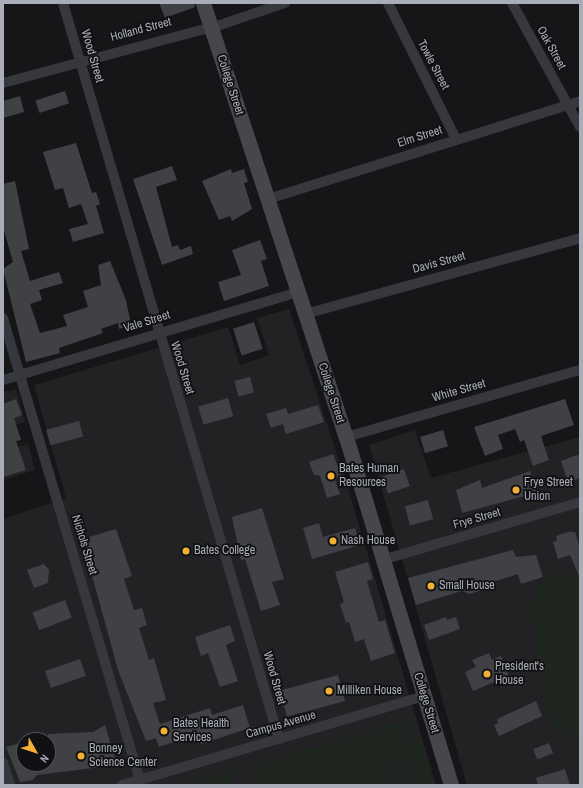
<!DOCTYPE html>
<style>
body{margin:0}
#map{position:relative;width:583px;height:788px;overflow:hidden;background:#161618;font-family:"Archivo Narrow",sans-serif}
div>[style]{position:absolute}
[style*='--x']{left:calc(var(--x)*1px);top:calc(var(--y)*1px);width:calc(var(--w)*1px);rotate:calc(var(--a)*1deg)}
.built>*{inset:0;background:#222225}
.green>*{inset:0;background:#1e261f}
.building>*{inset:0;background:#404145;transform-origin:0 0}
.street>*{height:10px;margin:-5px;padding:0 5px;transform-origin:5px;border-radius:5px;background:#37383d}
.secondary>*{height:15px;margin:-7.5px;padding:0 7.5px;transform-origin:7.5px;border-radius:7.5px;background:#45474d}
.dots>*{width:11px;height:11px;translate:-50% -50%;box-sizing:border-box;border:2px solid #111113;border-radius:50%}
span{translate:-50% -50%;white-space:nowrap;text-align:center;line-height:1.15;-webkit-text-stroke:3.5px #111113;paint-order:stroke}
.street-label{font-size:12px;color:#a8adb8}
.poi-label{font-size:12px;color:#a8adb8}
.left{translate:0 -50%;text-align:left}
.frame{position:absolute;inset:0;border:4px solid #a8adb8;pointer-events:none}
.north{position:absolute;left:16px;top:732px;width:40px;height:40px;box-sizing:border-box;background:#111113;border:1px solid #4d4f55;border-radius:50%;rotate:129deg;font-size:11px;font-weight:700;line-height:16px;text-align:center;color:#a8adb8}
.north::after{content:'';display:block;margin:auto;width:14px;height:18px;background:#f2b134;clip-path:polygon(50% 0,100% 100%,50% 72%,0 100%)}
</style>
<div id="map">
<div class="built">
<div style="clip-path:polygon(evenodd,289px 309px,348px 488px,436px 785px,3px 785px,3px 519px,66px 498px,34px 385px,228px 327px,240px 365px,269px 355px,257px 318px,289px 309px,24px 740px,48px 740px,48px 764px,24px 764px,24px 740px)"></div>
<div style="clip-path:polygon(16px 389px,25px 422px,3px 428px,3px 392px)"></div>
<div style="clip-path:polygon(415px 430px,431px 478px,580px 437px,580px 785px,467px 785px,369px 445px)"></div>
<div style="clip-path:polygon(28px 444px,35px 470px,3px 480px,3px 451px)"></div>
</div>
<div class="green">
<div style="clip-path:polygon(580px 572px,580px 737px,558px 729px,547px 713px,531px 611px,537px 588px,549px 577px)"></div>
<div style="clip-path:polygon(411px 719px,398px 750px,377px 729px)"></div>
<div style="clip-path:polygon(415px 722px,434px 785px,412px 785px,403px 752px)"></div>
<div style="clip-path:polygon(374px 730px,397px 753px,384px 785px,256px 785px,250px 767px)"></div>
<div style="clip-path:polygon(400px 761px,407px 785px,391px 785px)"></div>
<div style="clip-path:polygon(239px 769px,232px 785px,187px 785px)"></div>
</div>
<div class="building">
<div style="clip-path:polygon(159px 3px,194px 3px,195px 7px,165px 18px)"></div>
<div style="left:65px;top:91px;width:13px;height:31px;rotate:72deg"></div>
<div style="clip-path:polygon(20px 96px,24px 112px,3px 118px,3px 101px)"></div>
<div style="clip-path:polygon(76px 143px,92px 193px,96px 192px,100px 204px,96px 206px,104px 233px,73px 242px,69px 229px,88px 224px,81px 204px,69px 208px,63px 188px,55px 190px,43px 152px)"></div>
<div style="clip-path:polygon(172px 166px,177px 180px,156px 187px,172px 247px,178px 245px,180px 250px,191px 246px,193px 254px,162px 265px,133px 179px)"></div>
<div style="clip-path:polygon(231px 169px,232px 173px,244px 169px,248px 182px,244px 183px,252px 209px,232px 221px,230px 216px,219px 220px,202px 181px)"></div>
<div style="clip-path:polygon(15px 181px,29px 249px,21px 251px,30px 281px,59px 272px,63px 283px,39px 290px,42px 300px,30px 304px,40px 333px,67px 326px,63px 315px,88px 307px,83px 291px,101px 285px,98px 265px,110px 261px,126px 300px,131px 325px,119px 329px,118px 323px,101px 329px,103px 333px,59px 348px,60px 353px,26px 362px,3px 269px,13px 262px,3px 227px,3px 184px)"></div>
<div style="clip-path:polygon(260px 240px,267px 259px,261px 261px,269px 286px,224px 301px,218px 282px,241px 275px,232px 250px)"></div>
<div style="left:254px;top:322px;width:28px;height:22px;rotate:72deg"></div>
<div style="left:250px;top:377px;width:16px;height:16px;rotate:76deg"></div>
<div style="left:228px;top:398px;width:19px;height:31px;rotate:74deg"></div>
<div style="clip-path:polygon(16px 399px,22px 415px,14px 418px,21px 440px,16px 441px,26px 470px,3px 477px,3px 404px)"></div>
<div style="clip-path:polygon(565px 399px,574px 425px,541px 436px,549px 460px,533px 466px,524px 440px,520px 442px,515px 429px,498px 435px,503px 449px,485px 456px,474px 427px)"></div>
<div style="clip-path:polygon(318px 405px,324px 422px,286px 434px,283px 424px,271px 428px,266px 414px,286px 408px,288px 414px)"></div>
<div style="left:79px;top:421px;width:16px;height:34px;rotate:75deg"></div>
<div style="left:443px;top:430px;width:17px;height:24px;rotate:73deg"></div>
<div style="clip-path:polygon(333px 454px,341px 476px,334px 478px,340px 494px,327px 498px,320px 476px,314px 475px,309px 462px)"></div>
<div style="clip-path:polygon(580px 454px,580px 478px,568px 482px,561px 461px)"></div>
<div style="left:404px;top:469px;width:18px;height:23px;rotate:71deg"></div>
<div style="clip-path:polygon(530px 471px,539px 497px,527px 502px,525px 496px,462px 513px,456px 490px,480px 480px,482px 488px)"></div>
<div style="left:428px;top:500px;width:20px;height:24px;rotate:75deg"></div>
<div style="clip-path:polygon(262px 508px,284px 579px,272px 582px,280px 605px,261px 611px,245px 559px,241px 560px,232px 517px)"></div>
<div style="clip-path:polygon(319px 523px,323px 537px,355px 528px,360px 545px,312px 559px,303px 528px)"></div>
<div style="clip-path:polygon(116px 529px,132px 576px,124px 579px,134px 610px,142px 608px,147px 625px,139px 628px,149px 660px,154px 658px,166px 700px,153px 703px,160px 724px,210px 708px,212px 715px,243px 705px,250px 728px,201px 744px,197px 734px,159px 747px,156px 738px,146px 741px,118px 670px,82px 539px)"></div>
<div style="clip-path:polygon(568px 532px,575px 532px,580px 548px,580px 578px,570px 555px,558px 559px,553px 542px,557px 541px,556px 536px)"></div>
<div style="clip-path:polygon(513px 550px,516px 557px,536px 555px,543px 577px,521px 584px,518px 574px,486px 584px,488px 588px,470px 594px,462px 591px,416px 605px,408px 578px)"></div>
<div style="clip-path:polygon(368px 562px,373px 579px,367px 581px,379px 622px,385px 620px,395px 653px,371px 661px,364px 639px,355px 642px,349px 622px,346px 623px,340px 604px,344px 602px,335px 572px)"></div>
<div style="clip-path:polygon(44px 564px,49px 570px,48px 583px,34px 588px,27px 570px)"></div>
<div style="left:65px;top:600px;width:19px;height:35px;rotate:69deg"></div>
<div style="clip-path:polygon(446px 617px,447px 620px,456px 617px,460px 629px,429px 640px,424px 625px)"></div>
<div style="clip-path:polygon(230px 625px,235px 641px,226px 645px,238px 681px,220px 687px,208px 653px,201px 656px,195px 637px)"></div>
<div style="clip-path:polygon(489px 653px,492px 660px,501px 656px,509px 676px,473px 691px,465px 672px,476px 667px,472px 660px)"></div>
<div style="left:80px;top:659px;width:18px;height:37px;rotate:71deg"></div>
<div style="left:338px;top:675px;width:27px;height:60px;rotate:75deg"></div>
<div style="clip-path:polygon(536px 701px,542px 716px,499px 736px,494px 725px,498px 723px,497px 719px)"></div>
<div style="clip-path:polygon(105px 725px,117px 765px,37px 775px,33px 780px,20px 782px,6px 747px,24px 742px,24px 764px,48px 764px,48px 734px,93px 732px)"></div>
<div style="left:549px;top:743px;width:11px;height:17px;rotate:68deg"></div>
<div style="clip-path:polygon(565px 769px,570px 785px,538px 785px,536px 778px)"></div>
</div>
<div class="street">
<div style="--x:63;--y:3;--w:767;--a:73.64"></div>
<div style="--x:388;--y:3;--w:152;--a:63.4"></div>
<div style="--x:512;--y:3;--w:141;--a:61.3"></div>
<div style="--x:3;--y:83;--w:225;--a:-15"></div>
<div style="--x:220;--y:25;--w:69;--a:-18.7"></div>
<div style="--x:268;--y:199;--w:327;--a:-17.4"></div>
<div style="--x:305;--y:314;--w:285;--a:-15.4"></div>
<div style="--x:3;--y:318;--w:482;--a:73.5"></div>
<div style="--x:3;--y:380;--w:309;--a:-16.6"></div>
<div style="--x:346;--y:437;--w:243;--a:-16"></div>
<div style="--x:382;--y:560;--w:206;--a:-16.3"></div>
<div style="--x:3;--y:763;--w:23;--a:72"></div>
<div style="--x:122;--y:785;--w:315;--a:-16.4"></div>
</div>
<div class="secondary">
<div style="--x:203;--y:3;--w:457;--a:71.8"></div>
<div style="--x:346;--y:437;--w:363;--a:73.2"></div>
</div>
<div class="dots">
<div style="left:331px;top:476px;background:#f2b134"></div>
<div style="left:516px;top:490px;background:#f2b134"></div>
<div style="left:333px;top:541px;background:#f2b134"></div>
<div style="left:186px;top:551px;background:#f2b134"></div>
<div style="left:431px;top:586px;background:#f2b134"></div>
<div style="left:487px;top:674px;background:#f2b134"></div>
<div style="left:329px;top:691px;background:#f2b134"></div>
<div style="left:164px;top:731px;background:#f2b134"></div>
<div style="left:81px;top:756px;background:#f2b134"></div>
</div>
<div class="street-label">
<span style="left:141px;top:30px;rotate:-15deg">Holland Street</span>
<span style="left:551px;top:48px;rotate:61deg">Oak Street</span>
<span style="left:92px;top:56px;rotate:74deg">Wood Street</span>
<span style="left:433px;top:65px;rotate:62deg">Towle Street</span>
<span style="left:230px;top:85px;rotate:72deg">College Street</span>
<span style="left:420px;top:137px;rotate:-18deg">Elm Street</span>
<span style="left:439px;top:263px;rotate:-15deg">Davis Street</span>
<span style="left:147px;top:322px;rotate:-17deg">Vale Street</span>
<span style="left:182px;top:368px;rotate:73deg">Wood Street</span>
<span style="left:459px;top:391px;rotate:-16deg">White Street</span>
<span style="left:331px;top:393px;rotate:72deg">College Street</span>
<span style="left:477px;top:519px;rotate:-16deg">Frye Street</span>
<span style="left:84px;top:545px;rotate:73deg">Nichols Street</span>
<span style="left:274px;top:678px;rotate:74deg">Wood Street</span>
<span style="left:426px;top:703px;rotate:73deg">College Street</span>
<span style="left:281px;top:725px;rotate:-16deg">Campus Avenue</span>
</div>
<div class="poi-label">
<span class="left" style="left:339px;top:476px">Bates Human<br>Resources</span>
<span class="left" style="left:524px;top:490px">Frye Street<br>Union</span>
<span class="left" style="left:341px;top:541px">Nash House</span>
<span class="left" style="left:194px;top:551px">Bates College</span>
<span class="left" style="left:439px;top:586px">Small House</span>
<span class="left" style="left:495px;top:674px">President's<br>House</span>
<span class="left" style="left:337px;top:691px">Milliken House</span>
<span class="left" style="left:173px;top:731px">Bates Health<br>Services</span>
<span class="left" style="left:89px;top:756px">Bonney<br>Science Center</span>
</div>
<div class="frame"></div>
<div class="north">N</div>
</div>
